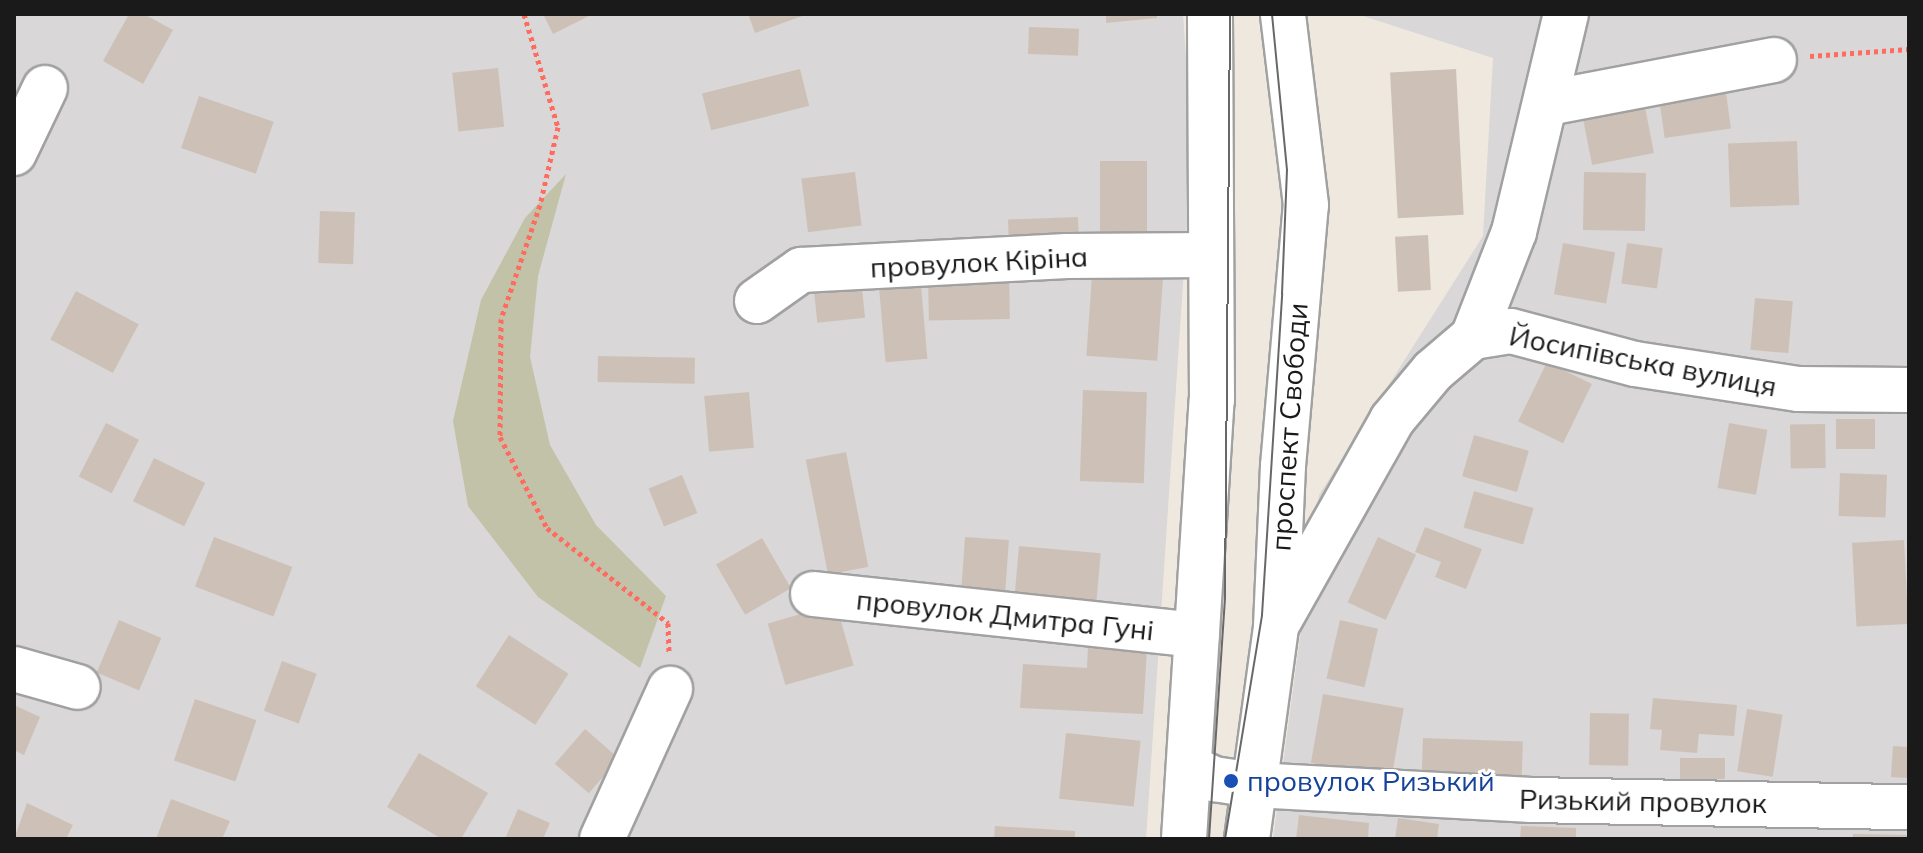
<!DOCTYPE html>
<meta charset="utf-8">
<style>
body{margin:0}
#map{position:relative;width:1923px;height:853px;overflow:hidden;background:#eee8de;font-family:Mulish,sans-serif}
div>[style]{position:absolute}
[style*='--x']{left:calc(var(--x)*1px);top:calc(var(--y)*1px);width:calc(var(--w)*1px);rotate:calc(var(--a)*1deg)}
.residential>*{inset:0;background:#d9d7d7}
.construction>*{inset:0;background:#c2c2a9}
.building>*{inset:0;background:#cdc1b7;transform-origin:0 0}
.path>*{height:5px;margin-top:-2.5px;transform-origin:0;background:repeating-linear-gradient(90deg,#ff6b5e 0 4px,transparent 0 8px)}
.roads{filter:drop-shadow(2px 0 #a1a1a1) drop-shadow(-2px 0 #a1a1a1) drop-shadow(0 2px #a1a1a1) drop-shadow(0 -2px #a1a1a1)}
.minor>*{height:44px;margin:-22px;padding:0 22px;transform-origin:22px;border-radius:22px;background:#fff}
.tram>*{height:2px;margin:-1px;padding:0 1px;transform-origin:1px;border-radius:1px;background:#686868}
.dots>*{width:22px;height:22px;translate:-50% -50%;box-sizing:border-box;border:4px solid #fff;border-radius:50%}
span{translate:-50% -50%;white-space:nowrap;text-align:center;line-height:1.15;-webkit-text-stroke:6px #fff;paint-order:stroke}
.street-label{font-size:28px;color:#1a1a1a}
.transit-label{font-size:28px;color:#164399}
.left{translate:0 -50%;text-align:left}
.frame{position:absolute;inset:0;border:16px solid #1a1a1a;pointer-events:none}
</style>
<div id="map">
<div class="residential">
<div style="clip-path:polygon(14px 14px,1183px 14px,1192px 148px,1146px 839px,14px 839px)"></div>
<div style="clip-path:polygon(1357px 14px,1909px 14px,1909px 839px,1273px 839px,1319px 495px,1483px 236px,1493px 58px)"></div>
</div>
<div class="construction">
<div style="clip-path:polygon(566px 174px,538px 276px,530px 357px,550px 445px,596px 525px,666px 596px,640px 668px,538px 597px,468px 506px,453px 421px,481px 300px,525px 218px)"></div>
</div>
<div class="building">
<div style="clip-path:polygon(129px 14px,144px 14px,173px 30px,143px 84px,103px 61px)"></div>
<div style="clip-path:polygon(543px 14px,593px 14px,553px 34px)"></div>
<div style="clip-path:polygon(748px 14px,808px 14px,755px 33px)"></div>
<div style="clip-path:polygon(1106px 14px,1157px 14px,1157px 18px,1106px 23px)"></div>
<div style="left:1029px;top:27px;width:50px;height:27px;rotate:2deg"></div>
<div style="left:498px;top:68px;width:59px;height:46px;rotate:84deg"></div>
<div style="left:800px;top:69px;width:38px;height:101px;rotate:76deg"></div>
<div style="left:1456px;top:69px;width:146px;height:66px;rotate:87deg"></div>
<div style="left:1725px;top:86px;width:43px;height:67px;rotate:82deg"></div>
<div style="left:199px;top:96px;width:79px;height:55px;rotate:19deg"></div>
<div style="left:1644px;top:102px;width:52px;height:63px;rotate:79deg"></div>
<div style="left:1797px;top:141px;width:64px;height:69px;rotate:88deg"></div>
<div style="left:1100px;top:161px;width:47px;height:84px"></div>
<div style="left:855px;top:172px;width:54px;height:54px;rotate:83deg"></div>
<div style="left:1584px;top:172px;width:62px;height:58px;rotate:1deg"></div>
<div style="left:320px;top:211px;width:35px;height:52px;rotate:2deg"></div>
<div style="left:1078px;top:217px;width:27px;height:70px;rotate:88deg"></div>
<div style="left:1428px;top:235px;width:55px;height:33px;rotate:87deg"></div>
<div style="left:1563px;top:243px;width:53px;height:52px;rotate:10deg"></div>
<div style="left:1627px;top:243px;width:36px;height:41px;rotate:8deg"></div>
<div style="left:1093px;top:261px;width:71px;height:95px;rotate:4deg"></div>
<div style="left:1009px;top:270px;width:49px;height:81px;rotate:89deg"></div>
<div style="left:920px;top:274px;width:85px;height:42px;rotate:85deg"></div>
<div style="left:861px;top:279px;width:39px;height:48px;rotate:84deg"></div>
<div style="left:76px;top:291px;width:71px;height:55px;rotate:28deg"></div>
<div style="left:1755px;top:298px;width:38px;height:52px;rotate:5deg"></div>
<div style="left:598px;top:356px;width:97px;height:26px;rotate:1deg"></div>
<div style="left:1547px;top:362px;width:50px;height:66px;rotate:26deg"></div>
<div style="left:1083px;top:390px;width:64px;height:91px;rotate:2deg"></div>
<div style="left:749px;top:392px;width:56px;height:45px;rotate:85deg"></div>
<div style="left:1875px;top:419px;width:30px;height:39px;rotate:90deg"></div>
<div style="left:106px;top:423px;width:37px;height:60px;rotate:27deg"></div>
<div style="left:1729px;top:423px;width:39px;height:66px;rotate:10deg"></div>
<div style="left:1825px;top:424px;width:44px;height:35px;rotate:89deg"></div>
<div style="left:1474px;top:435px;width:57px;height:43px;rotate:16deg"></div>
<div style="left:846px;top:452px;width:117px;height:41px;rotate:79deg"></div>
<div style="left:154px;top:458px;width:57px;height:48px;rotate:26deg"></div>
<div style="left:1840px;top:473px;width:47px;height:43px;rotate:2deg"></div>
<div style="left:682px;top:475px;width:41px;height:36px;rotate:68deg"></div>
<div style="left:1474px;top:491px;width:62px;height:38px;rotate:16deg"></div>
<div style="clip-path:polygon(1425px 527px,1482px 549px,1466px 589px,1435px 577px,1441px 562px,1415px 552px)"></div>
<div style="left:214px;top:537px;width:84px;height:53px;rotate:21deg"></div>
<div style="left:965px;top:537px;width:44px;height:65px;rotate:4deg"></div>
<div style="left:1378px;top:537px;width:42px;height:72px;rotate:25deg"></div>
<div style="left:762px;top:538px;width:58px;height:53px;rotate:60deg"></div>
<div style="left:1904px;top:540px;width:84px;height:52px;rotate:87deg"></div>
<div style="left:1019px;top:546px;width:82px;height:57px;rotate:5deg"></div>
<div style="left:836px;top:604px;width:64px;height:71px;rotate:74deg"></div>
<div style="left:119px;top:620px;width:46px;height:57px;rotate:23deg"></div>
<div style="left:1340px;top:620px;width:39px;height:60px;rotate:13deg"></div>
<div style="left:509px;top:635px;width:71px;height:61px;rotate:33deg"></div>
<div style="clip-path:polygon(1088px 646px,1147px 649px,1143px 714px,1020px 708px,1023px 664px,1087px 668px)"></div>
<div style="left:282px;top:661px;width:37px;height:53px;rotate:20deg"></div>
<div style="left:1323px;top:694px;width:82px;height:70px;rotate:10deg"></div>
<div style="clip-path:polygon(1653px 698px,1737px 705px,1734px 736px,1699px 734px,1697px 753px,1660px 750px,1662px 730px,1650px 729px)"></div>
<div style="left:195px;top:699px;width:65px;height:65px;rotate:19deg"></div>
<div style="clip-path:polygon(14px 705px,40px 717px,24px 755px,14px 750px)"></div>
<div style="left:1747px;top:709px;width:36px;height:63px;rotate:9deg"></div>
<div style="left:1590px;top:713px;width:39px;height:52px;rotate:1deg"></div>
<div style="left:585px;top:729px;width:45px;height:46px;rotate:41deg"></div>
<div style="left:1066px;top:733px;width:75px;height:66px;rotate:6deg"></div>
<div style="left:1423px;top:738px;width:100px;height:36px;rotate:2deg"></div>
<div style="left:1893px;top:746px;width:16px;height:31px;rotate:4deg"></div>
<div style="clip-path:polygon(419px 753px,488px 793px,461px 839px,442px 839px,387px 807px)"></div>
<div style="left:1680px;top:758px;width:45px;height:21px"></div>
<div style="clip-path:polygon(171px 799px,230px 821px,222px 839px,156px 839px)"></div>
<div style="clip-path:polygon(27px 803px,73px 825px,66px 839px,14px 839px)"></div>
<div style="clip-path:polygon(518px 809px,550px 823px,543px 839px,505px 839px)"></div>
<div style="clip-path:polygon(1299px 815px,1369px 823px,1368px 839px,1296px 839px)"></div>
<div style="clip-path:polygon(1398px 818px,1439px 824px,1437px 839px,1395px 839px)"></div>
<div style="clip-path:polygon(995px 826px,1075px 831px,1075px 839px,994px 839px)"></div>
<div style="clip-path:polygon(1521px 826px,1576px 828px,1576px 839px,1520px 839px)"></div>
<div style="clip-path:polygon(1853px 834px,1909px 835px,1909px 839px,1853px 839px)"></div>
</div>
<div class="path">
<div style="--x:524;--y:14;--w:118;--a:73.3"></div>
<div style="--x:558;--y:127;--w:80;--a:103"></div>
<div style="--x:540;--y:205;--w:120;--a:108.9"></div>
<div style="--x:501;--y:319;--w:118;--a:90.5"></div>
<div style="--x:500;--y:437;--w:102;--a:62.7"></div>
<div style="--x:547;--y:528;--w:154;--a:38.1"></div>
<div style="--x:668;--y:623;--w:30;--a:88"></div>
<div style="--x:1810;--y:56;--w:99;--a:-4"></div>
</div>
<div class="roads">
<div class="minor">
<div style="--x:1548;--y:103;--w:230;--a:-10.8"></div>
<div style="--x:14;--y:153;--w:72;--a:-64.5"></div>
<div style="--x:757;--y:301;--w:54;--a:-35.2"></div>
<div style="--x:801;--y:270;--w:266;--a:-3"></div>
<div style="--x:1067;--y:256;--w:144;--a:-0.4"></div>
<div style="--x:1473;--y:337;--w:38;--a:-9"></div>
<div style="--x:1511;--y:331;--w:128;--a:14.9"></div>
<div style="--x:1635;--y:364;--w:165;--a:8.7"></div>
<div style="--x:1798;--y:389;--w:111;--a:0.5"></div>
<div style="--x:813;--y:594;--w:386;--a:6.1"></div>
<div style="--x:1280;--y:619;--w:228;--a:-60.6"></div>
<div style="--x:1392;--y:420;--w:64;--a:-50.1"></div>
<div style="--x:1433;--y:371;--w:52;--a:-40.4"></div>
<div style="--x:1473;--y:337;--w:113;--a:-68.7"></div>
<div style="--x:1514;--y:232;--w:224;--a:-76.6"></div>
<div style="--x:14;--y:669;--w:66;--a:15.7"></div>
<div style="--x:1189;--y:767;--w:28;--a:26"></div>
<div style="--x:1214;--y:779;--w:40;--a:8.5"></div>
<div style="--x:1254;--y:785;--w:278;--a:3.1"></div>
<div style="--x:1532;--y:800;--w:377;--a:1.1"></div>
<div style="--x:602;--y:839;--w:165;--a:-65.6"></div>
<div style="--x:1184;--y:839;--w:440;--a:-86.4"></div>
<div style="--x:1212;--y:400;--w:386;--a:-90.3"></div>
<div style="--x:1247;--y:839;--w:215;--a:-82.2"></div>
<div style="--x:1276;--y:626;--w:160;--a:-87.5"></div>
<div style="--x:1283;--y:466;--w:262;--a:-85"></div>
<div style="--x:1306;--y:205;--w:192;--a:-96.9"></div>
</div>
</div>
<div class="tram">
<div style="--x:1209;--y:839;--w:242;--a:-86.2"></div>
<div style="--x:1225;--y:598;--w:584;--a:-89.51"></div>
<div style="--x:1225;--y:839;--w:227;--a:-80.6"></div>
<div style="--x:1262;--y:615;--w:322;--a:-86.4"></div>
<div style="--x:1282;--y:294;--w:124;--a:-87.7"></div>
<div style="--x:1287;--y:170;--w:157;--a:-95.5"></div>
</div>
<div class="dots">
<div style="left:1231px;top:781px;background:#1a4fb4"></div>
</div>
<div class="street-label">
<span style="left:979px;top:262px;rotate:-3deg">провулок Кіріна</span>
<span style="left:1643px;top:361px;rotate:11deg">Йосипівська вулиця</span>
<span style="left:1289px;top:427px;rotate:-86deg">проспект Свободи</span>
<span style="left:1005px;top:615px;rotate:6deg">провулок Дмитра Гуні</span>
<span style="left:1643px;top:801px;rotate:1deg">Ризький провулок</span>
</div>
<div class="transit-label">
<span class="left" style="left:1247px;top:781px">провулок Ризький</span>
</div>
<div class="frame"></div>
</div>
